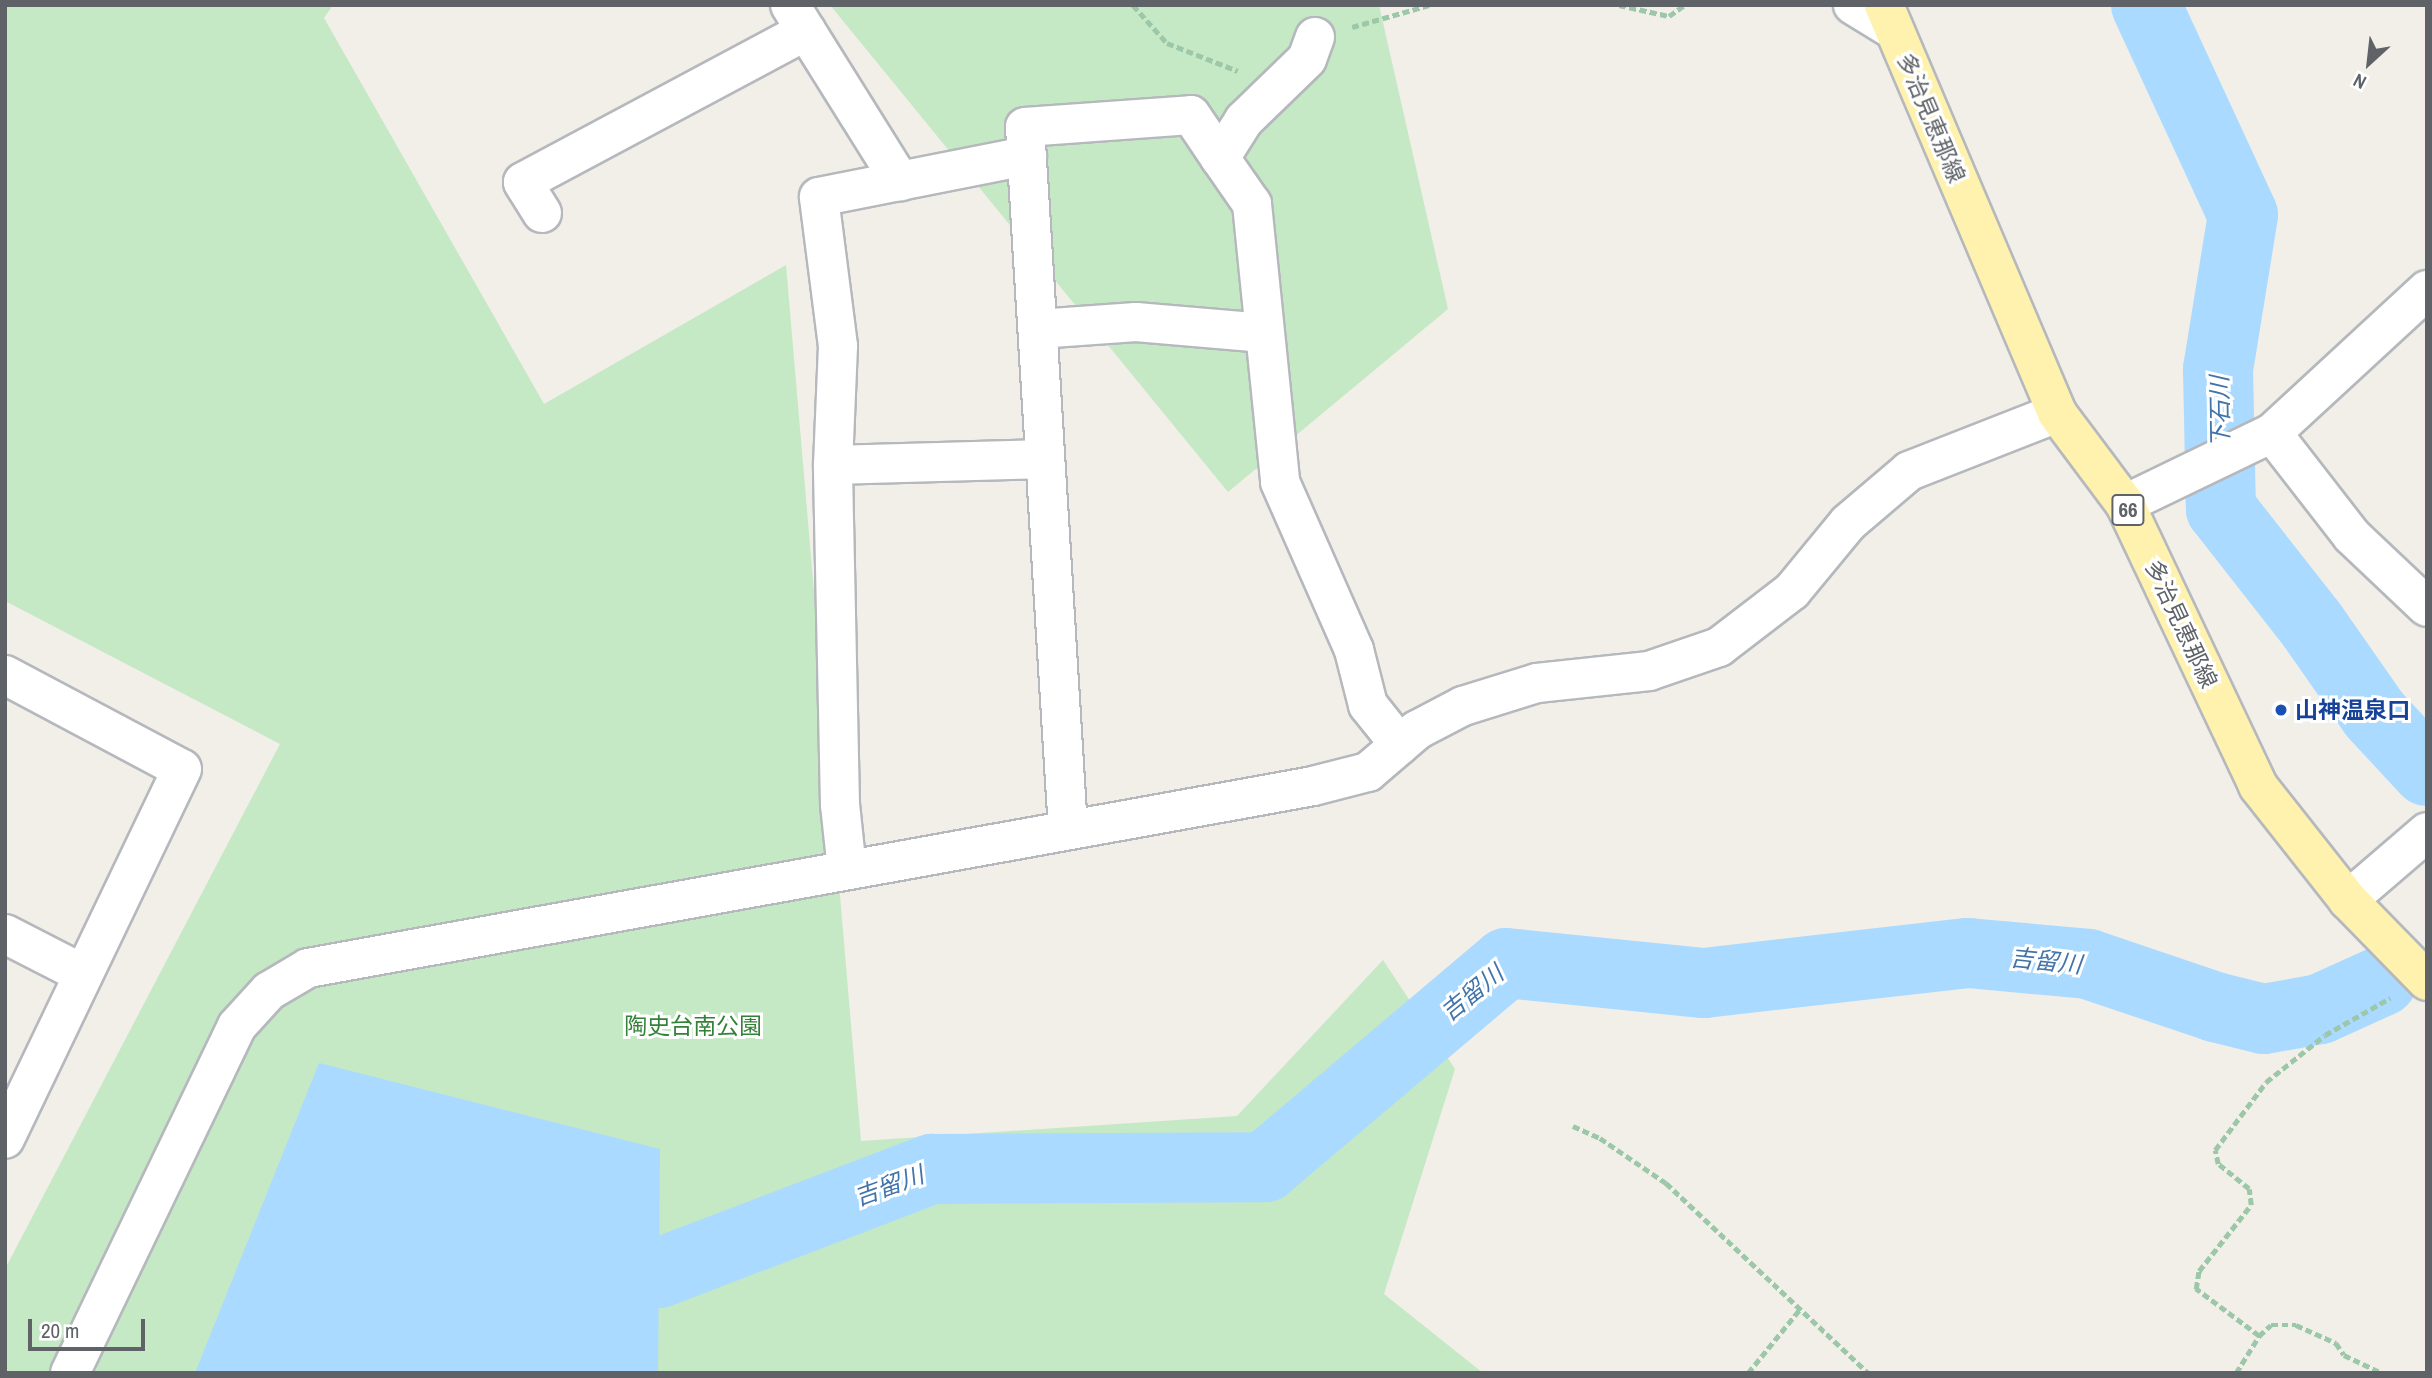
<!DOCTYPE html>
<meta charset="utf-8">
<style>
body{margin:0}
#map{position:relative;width:2432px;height:1378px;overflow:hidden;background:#f1efe8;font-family:"Archivo Narrow","Noto Sans JP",sans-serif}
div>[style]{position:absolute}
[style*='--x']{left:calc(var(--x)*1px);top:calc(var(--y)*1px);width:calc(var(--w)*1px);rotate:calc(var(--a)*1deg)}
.green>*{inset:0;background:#c5e8c5}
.water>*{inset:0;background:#aadaff}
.river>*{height:70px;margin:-35px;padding:0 35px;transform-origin:35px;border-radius:35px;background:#aadaff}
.path>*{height:4.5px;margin-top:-2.25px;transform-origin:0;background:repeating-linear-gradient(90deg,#9cc7a9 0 7px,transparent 0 10.5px)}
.roads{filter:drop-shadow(2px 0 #b5b8bc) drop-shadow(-2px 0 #b5b8bc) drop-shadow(0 2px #b5b8bc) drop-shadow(0 -2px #b5b8bc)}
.street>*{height:38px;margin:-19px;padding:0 19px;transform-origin:19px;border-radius:19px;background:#fff}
.primary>*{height:38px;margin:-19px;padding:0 19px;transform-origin:19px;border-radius:19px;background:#fff2af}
.dots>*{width:19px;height:19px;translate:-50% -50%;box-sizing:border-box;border:4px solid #fff;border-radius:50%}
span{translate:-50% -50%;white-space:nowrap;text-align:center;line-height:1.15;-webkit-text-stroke:6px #fff;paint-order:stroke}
.shield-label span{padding:2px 5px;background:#fff;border:2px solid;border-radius:5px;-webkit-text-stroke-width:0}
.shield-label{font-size:21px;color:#5f6368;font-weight:700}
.street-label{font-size:23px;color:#5f6368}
.transit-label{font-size:23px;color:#164399;font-weight:700}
.left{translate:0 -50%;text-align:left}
.park-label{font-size:23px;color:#348238}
.water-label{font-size:24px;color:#4174aa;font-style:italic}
.frame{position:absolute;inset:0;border:7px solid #5f6368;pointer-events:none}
.north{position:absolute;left:2334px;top:28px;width:70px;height:70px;-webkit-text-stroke:5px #fff;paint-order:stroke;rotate:207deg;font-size:19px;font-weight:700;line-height:28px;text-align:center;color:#5f6368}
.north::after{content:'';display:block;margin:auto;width:24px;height:32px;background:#5f6368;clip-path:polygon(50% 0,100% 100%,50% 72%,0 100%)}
.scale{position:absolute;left:28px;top:1319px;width:117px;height:32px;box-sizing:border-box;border:4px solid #5f6368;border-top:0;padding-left:9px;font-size:21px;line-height:24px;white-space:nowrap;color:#5f6368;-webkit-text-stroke:5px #fff;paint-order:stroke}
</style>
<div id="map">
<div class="green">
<div style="clip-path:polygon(5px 5px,333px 5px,324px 18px,544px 404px,786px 265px,861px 1141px,1237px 1116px,1383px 960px,1455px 1069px,1384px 1294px,1483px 1373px,5px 1373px,5px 1269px,280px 744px,5px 601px)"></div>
<div style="clip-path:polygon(830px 5px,1379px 5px,1448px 309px,1228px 492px)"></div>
</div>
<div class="water">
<div style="clip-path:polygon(319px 1063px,660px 1149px,658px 1373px,195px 1373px)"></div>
</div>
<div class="river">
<div style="--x:2146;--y:5;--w:231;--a:65.2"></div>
<div style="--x:2243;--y:215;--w:156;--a:99.2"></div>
<div style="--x:2218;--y:369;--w:140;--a:88.8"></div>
<div style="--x:2221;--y:509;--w:147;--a:51.9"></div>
<div style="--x:2312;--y:625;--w:108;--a:55.1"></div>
<div style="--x:2374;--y:714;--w:78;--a:47.1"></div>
<div style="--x:659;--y:1273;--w:292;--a:-20.9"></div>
<div style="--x:932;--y:1169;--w:333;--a:-0.3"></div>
<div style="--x:1265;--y:1167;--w:316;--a:-40.2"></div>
<div style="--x:1506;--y:963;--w:199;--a:5.8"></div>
<div style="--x:1704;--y:983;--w:266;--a:-6.5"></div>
<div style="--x:1968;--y:953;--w:121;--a:5.2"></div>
<div style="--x:2088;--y:964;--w:134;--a:18.7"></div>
<div style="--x:2215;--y:1007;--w:50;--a:13.8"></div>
<div style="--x:2264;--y:1019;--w:57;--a:-10.1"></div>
<div style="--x:2320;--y:1009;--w:68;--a:-24.3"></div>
</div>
<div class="path">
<div style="--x:1133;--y:5;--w:51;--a:48.2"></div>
<div style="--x:1167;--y:43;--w:76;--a:21.5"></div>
<div style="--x:1619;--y:5;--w:51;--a:12.4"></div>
<div style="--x:1669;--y:16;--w:19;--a:-35"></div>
<div style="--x:1352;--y:27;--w:80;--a:-15.9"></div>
<div style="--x:1573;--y:1126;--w:30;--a:24"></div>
<div style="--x:1600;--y:1138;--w:80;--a:34.3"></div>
<div style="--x:1666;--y:1183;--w:277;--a:43.2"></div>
<div style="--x:2259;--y:1336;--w:79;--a:-143.3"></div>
<div style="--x:2196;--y:1289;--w:18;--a:-81"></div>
<div style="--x:2199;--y:1271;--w:84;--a:-51.8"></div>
<div style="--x:2251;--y:1205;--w:16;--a:-97"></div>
<div style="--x:2249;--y:1189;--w:40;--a:-141"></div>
<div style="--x:2218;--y:1164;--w:14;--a:-102"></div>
<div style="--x:2215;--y:1150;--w:85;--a:-53.1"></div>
<div style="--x:2266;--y:1082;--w:75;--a:-38.5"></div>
<div style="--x:2325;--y:1035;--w:75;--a:-29.6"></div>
<div style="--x:1748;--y:1373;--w:82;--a:-50.9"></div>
<div style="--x:2236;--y:1373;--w:44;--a:-58.1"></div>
<div style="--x:2259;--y:1336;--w:16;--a:-43"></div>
<div style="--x:2271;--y:1325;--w:25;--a:0"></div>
<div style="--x:2296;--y:1325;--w:44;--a:24.2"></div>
<div style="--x:2336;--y:1343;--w:14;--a:56"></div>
<div style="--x:2344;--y:1355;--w:42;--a:25.3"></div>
</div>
<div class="roads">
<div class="street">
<div style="--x:790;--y:5;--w:208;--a:58"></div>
<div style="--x:1853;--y:5;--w:48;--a:31.4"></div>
<div style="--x:1315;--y:37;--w:23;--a:110"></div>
<div style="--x:1307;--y:59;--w:88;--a:135.9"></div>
<div style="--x:1244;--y:120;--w:45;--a:122.3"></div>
<div style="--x:1220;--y:158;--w:56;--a:55.2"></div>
<div style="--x:1252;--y:204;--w:279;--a:84.2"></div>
<div style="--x:1280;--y:482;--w:184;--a:66.2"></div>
<div style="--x:1354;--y:650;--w:57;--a:75.7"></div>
<div style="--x:1368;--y:705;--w:51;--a:51.3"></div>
<div style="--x:542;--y:213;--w:36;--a:-122"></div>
<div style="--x:523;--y:182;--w:321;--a:-28.1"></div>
<div style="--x:1038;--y:329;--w:98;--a:-4.1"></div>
<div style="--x:1136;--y:322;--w:129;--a:4.9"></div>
<div style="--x:2272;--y:433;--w:130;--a:52.2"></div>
<div style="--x:2352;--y:536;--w:103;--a:43.4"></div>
<div style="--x:833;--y:465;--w:212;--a:-1.6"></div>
<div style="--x:2125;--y:504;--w:163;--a:-25.8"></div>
<div style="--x:2272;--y:433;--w:211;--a:-42.7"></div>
<div style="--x:5;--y:675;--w:200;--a:28"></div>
<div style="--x:182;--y:769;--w:410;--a:115.6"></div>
<div style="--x:1068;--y:830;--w:704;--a:-93.5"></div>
<div style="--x:1025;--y:127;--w:166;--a:-4.1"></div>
<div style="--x:1191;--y:115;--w:52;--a:56"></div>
<div style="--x:847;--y:870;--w:65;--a:-96.1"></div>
<div style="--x:840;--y:805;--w:340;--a:-91.2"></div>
<div style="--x:833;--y:465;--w:119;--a:-87.6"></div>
<div style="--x:838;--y:346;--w:150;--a:-97.3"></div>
<div style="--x:819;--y:197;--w:212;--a:-11.2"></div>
<div style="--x:2348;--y:900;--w:104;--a:-40.7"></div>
<div style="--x:5;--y:934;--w:88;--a:27.1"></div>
<div style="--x:70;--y:1373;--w:385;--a:-64.3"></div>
<div style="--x:237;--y:1026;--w:47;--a:-47.6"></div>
<div style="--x:269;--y:991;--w:45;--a:-30.5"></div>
<div style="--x:308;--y:968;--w:1021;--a:-10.26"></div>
<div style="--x:1313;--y:786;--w:57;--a:-14.3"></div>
<div style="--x:1368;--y:772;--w:65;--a:-40.6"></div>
<div style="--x:1417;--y:730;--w:52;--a:-27.6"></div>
<div style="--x:1463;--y:706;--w:77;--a:-17.3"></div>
<div style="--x:1537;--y:683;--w:113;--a:-6.1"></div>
<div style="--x:1649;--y:671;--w:74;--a:-18.9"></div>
<div style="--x:1719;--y:647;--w:92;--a:-37.5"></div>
<div style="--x:1792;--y:591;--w:88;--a:-50.5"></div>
<div style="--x:1848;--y:523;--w:80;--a:-40.4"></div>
<div style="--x:1909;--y:471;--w:159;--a:-21.4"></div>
</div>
<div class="primary">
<div style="--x:1884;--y:5;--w:443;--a:67"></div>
<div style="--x:2057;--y:413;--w:114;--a:53.2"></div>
<div style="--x:2125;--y:504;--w:312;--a:64.7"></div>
<div style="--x:2258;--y:786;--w:145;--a:51.7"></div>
<div style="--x:2348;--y:900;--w:113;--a:45.7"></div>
</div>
</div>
<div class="dots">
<div style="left:2281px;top:710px;background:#1a4fb4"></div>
</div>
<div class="shield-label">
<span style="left:2128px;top:510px">66</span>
</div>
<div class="street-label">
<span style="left:1931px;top:118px;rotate:67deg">多治見恵那線</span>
<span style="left:2181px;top:624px;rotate:65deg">多治見恵那線</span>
</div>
<div class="transit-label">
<span class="left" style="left:2295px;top:710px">山神温泉口</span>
</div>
<div class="park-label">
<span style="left:693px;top:1026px">陶史台南公園</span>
</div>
<div class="water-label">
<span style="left:2220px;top:412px;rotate:-91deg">下石川</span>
<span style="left:2046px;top:961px;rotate:6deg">吉留川</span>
<span style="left:1472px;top:993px;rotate:-39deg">吉留川</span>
<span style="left:889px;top:1186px;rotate:-20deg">吉留川</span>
</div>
<div class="frame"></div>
<div class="north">N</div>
<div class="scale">20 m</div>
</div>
